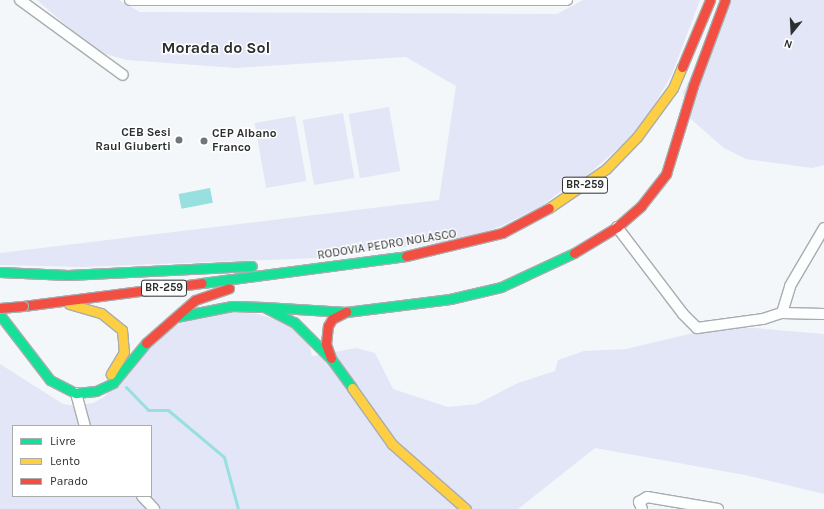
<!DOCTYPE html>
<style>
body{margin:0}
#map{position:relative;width:824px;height:509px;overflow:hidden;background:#f4f7f9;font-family:Karla,sans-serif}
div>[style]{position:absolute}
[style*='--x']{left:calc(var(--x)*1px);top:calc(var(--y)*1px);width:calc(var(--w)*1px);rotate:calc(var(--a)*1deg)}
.green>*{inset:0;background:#e2e6f6;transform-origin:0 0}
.water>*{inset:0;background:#97e0df;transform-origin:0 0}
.stream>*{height:3px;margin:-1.5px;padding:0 1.5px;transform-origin:1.5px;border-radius:1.5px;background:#97e0df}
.roads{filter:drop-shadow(1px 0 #a9acae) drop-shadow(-1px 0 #a9acae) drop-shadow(0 1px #a9acae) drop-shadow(0 -1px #a9acae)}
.street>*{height:10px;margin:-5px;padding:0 5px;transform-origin:5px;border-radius:5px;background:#fdfefe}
.fast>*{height:9px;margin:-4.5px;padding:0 4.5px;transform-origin:4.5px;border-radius:4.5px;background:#16e098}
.slow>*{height:9px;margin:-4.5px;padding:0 4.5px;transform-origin:4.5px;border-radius:4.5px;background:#ffcf43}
.jam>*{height:9px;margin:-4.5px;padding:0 4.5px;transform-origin:4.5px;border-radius:4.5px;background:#f24e42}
.bridges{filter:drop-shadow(1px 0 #9db0b4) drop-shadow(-1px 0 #9db0b4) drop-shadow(0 1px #9db0b4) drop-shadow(0 -1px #9db0b4)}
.jam-bridge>*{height:9px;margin:-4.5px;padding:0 4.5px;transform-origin:4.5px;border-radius:4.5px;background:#f24e42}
.dots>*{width:11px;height:11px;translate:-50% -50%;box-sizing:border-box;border:2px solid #fff;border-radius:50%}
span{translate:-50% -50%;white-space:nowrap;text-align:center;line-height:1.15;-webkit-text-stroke:3px #fff;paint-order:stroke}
.shield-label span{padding:1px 3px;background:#fff;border:1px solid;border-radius:3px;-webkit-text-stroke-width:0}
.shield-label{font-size:11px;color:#2c2f30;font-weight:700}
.poi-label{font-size:12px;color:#2c2f30;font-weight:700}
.right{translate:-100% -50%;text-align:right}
.left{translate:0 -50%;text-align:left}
.street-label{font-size:12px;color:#2c2f30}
.district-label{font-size:16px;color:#2c2f30;font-weight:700}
.legend{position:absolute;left:12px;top:425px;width:140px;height:72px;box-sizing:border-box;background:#fff;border:1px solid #abacac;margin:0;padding:5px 7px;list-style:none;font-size:12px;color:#2c2f30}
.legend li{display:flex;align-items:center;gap:8px;height:20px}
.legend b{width:20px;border:1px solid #abacac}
.north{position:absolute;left:772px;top:12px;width:40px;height:40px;-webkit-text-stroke:3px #fff;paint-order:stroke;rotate:198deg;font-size:11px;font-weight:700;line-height:16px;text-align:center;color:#2c2f30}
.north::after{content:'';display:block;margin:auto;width:14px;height:18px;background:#2c2f30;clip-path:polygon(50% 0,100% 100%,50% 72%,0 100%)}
</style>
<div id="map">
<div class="green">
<div style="clip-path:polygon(37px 0,119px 0,140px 12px,557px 14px,583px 0,700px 0,672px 74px,641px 128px,582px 180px,568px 185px,542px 206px,499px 227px,458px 240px,317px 258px,82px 267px,0 265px,0 253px,439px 200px,456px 86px,406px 57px,236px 68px,127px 60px,105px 54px,83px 40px)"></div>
<div style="clip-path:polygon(722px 0,824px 0,824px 165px,812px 168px,746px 159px,724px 148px,685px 114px,687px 110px,683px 93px,701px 54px)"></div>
<div style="left:389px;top:107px;width:65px;height:41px;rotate:80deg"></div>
<div style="left:343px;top:113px;width:66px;height:41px;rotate:80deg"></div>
<div style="left:295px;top:116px;width:66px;height:41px;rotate:80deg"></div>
<div style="clip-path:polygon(evenodd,223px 311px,258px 314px,277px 320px,292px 328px,310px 346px,312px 356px,356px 348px,375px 353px,393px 389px,448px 407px,477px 404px,518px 383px,555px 371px,558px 360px,584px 351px,626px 349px,714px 328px,754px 328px,824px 334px,824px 494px,745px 475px,595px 448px,518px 509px,0 509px,0 364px,63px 404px,76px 406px,93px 403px,104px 397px,152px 343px,180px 323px,223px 311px,13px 426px,151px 426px,151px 496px,13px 496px,13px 426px)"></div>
</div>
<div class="water">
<div style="left:210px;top:188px;width:15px;height:32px;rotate:79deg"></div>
</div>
<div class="stream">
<div style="--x:126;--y:387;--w:32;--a:46"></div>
<div style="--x:148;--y:410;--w:20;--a:0"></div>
<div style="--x:168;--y:410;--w:73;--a:40"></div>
<div style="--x:224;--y:457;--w:54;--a:74.9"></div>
</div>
<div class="roads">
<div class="street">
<div style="--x:20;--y:0;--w:127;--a:36.1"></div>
<div style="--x:130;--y:0;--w:437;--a:0"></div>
<div style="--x:617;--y:227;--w:109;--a:52.8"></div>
<div style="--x:683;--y:314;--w:20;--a:45"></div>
<div style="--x:697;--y:328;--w:67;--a:-7.8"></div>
<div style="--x:763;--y:319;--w:20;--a:-18"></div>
<div style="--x:782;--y:313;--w:42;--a:1.4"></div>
<div style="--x:782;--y:313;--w:28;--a:-73"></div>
<div style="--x:790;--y:286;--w:67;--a:-59.6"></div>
<div style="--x:76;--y:393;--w:34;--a:75"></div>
<div style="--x:142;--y:496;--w:18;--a:47"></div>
<div style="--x:642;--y:509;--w:8;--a:-113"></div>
<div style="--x:639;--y:502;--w:9;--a:-32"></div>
<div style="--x:647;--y:497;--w:72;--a:9.6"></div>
</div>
<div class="fast">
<div style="--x:0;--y:272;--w:68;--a:2.5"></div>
<div style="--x:68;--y:275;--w:184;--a:-2.8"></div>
<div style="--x:202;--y:283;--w:206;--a:-7.5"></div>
<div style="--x:264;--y:307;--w:82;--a:3.5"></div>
<div style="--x:346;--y:312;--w:105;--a:-7.1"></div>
<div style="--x:450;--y:299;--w:52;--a:-13.2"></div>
<div style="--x:501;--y:287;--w:81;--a:-25"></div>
<div style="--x:0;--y:315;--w:82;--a:52.4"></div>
<div style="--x:50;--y:380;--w:29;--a:27"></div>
<div style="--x:76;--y:393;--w:20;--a:-6"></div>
<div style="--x:96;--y:391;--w:19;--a:-25"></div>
<div style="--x:113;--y:383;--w:52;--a:-50.5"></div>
<div style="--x:176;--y:317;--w:57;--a:-11.1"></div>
<div style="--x:232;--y:306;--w:32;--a:2"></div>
<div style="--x:264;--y:307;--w:34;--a:27"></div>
<div style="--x:294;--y:322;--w:54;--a:45"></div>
<div style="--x:332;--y:360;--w:34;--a:54"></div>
</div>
<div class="slow">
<div style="--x:549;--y:208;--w:69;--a:-34.4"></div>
<div style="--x:606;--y:169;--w:45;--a:-45.9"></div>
<div style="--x:637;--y:137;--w:61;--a:-53.7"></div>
<div style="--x:673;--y:88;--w:23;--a:-67"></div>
<div style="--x:69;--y:304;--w:33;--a:16"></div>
<div style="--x:101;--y:313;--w:27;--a:39"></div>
<div style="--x:122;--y:330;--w:22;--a:85"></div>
<div style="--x:124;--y:352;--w:26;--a:121"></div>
<div style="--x:352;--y:388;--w:69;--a:54.5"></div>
<div style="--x:392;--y:444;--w:98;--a:41.3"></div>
</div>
<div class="jam">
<div style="--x:682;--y:67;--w:73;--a:-67.3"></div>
<div style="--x:574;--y:253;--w:50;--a:-31.2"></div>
<div style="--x:617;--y:227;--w:32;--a:-41"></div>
<div style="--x:641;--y:206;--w:41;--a:-52"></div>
<div style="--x:666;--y:174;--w:92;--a:-72.9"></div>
<div style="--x:693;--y:86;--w:92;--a:-69.6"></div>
<div style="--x:406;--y:256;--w:99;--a:-13.5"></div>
<div style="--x:502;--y:233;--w:53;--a:-28"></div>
<div style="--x:23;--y:306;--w:180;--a:-7.3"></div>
<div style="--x:146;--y:343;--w:65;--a:-41.3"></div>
<div style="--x:195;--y:300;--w:36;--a:-19"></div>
<div style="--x:331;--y:358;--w:15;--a:-110"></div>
<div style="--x:326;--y:344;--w:18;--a:-84"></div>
<div style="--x:328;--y:326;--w:8;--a:-60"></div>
<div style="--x:332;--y:319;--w:16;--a:-27"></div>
</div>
</div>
<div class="bridges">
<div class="jam-bridge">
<div style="--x:0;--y:308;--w:23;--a:-5"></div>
</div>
</div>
<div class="dots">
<div style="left:179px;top:140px;background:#727576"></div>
<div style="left:204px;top:141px;background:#727576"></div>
</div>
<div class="shield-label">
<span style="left:585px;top:185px">BR-259</span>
<span style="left:164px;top:288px">BR-259</span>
</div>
<div class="poi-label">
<span class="right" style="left:171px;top:140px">CEB Sesi<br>Raul Giuberti</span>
<span class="left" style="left:212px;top:141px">CEP Albano<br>Franco</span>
</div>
<div class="street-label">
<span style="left:387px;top:245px;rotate:-9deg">RODOVIA PEDRO NOLASCO</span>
</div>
<div class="district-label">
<span style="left:216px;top:48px">Morada do Sol</span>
</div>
<ul class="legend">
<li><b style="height:5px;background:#16e098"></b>Livre</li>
<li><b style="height:5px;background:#ffcf43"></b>Lento</li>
<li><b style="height:5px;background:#f24e42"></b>Parado</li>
</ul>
<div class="north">N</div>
</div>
